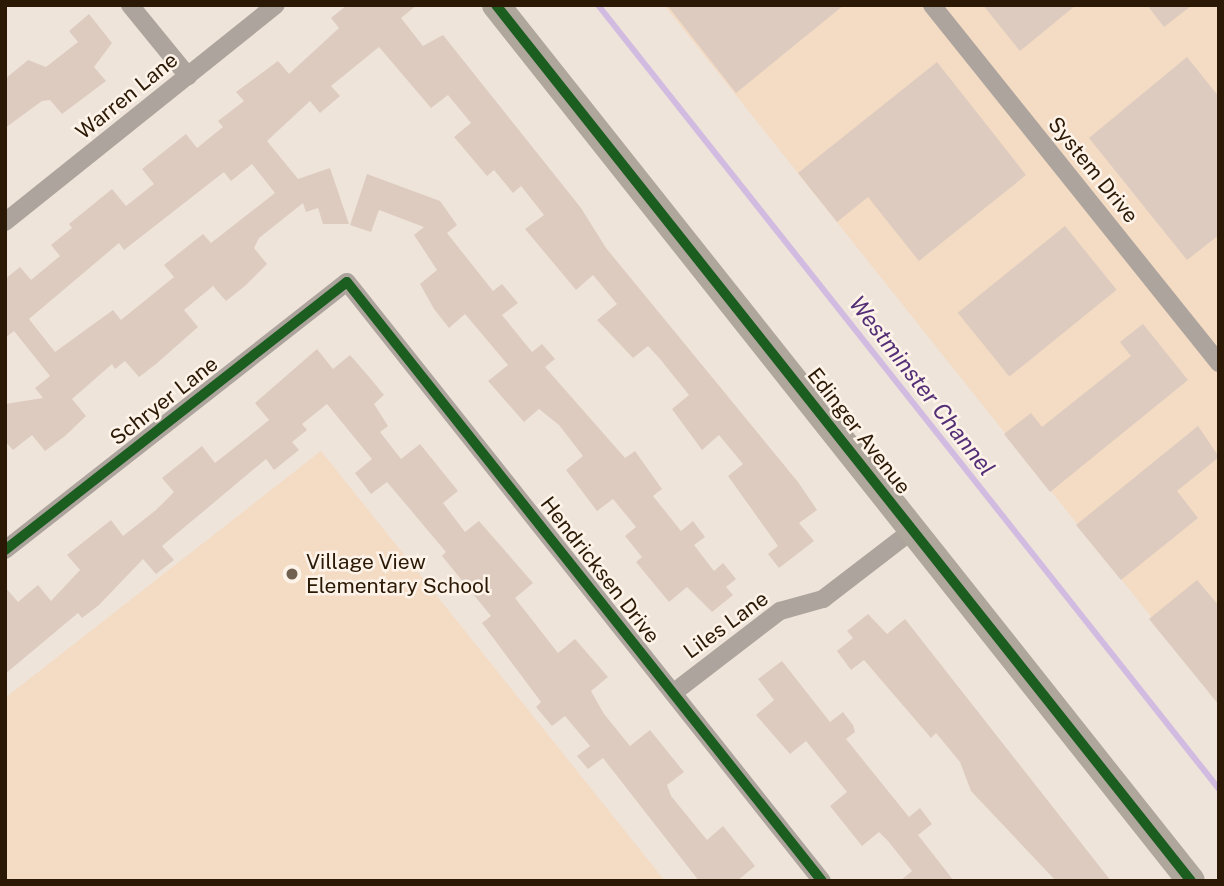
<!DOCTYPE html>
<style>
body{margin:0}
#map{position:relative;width:1224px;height:886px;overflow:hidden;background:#efe4d9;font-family:"Public Sans",sans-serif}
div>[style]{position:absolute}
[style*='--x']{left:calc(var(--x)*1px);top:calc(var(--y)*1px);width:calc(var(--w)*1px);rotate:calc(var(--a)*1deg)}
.built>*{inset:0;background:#f3dbc4}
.stream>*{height:6px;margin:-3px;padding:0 3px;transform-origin:3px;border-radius:3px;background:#d2bbe1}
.building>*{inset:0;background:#ddcbbf;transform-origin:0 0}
.street>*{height:18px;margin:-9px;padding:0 9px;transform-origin:9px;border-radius:9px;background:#ada49d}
.primary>*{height:28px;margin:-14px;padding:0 14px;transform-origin:14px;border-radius:14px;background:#afa69c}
.cycleway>*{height:10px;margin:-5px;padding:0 5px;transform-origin:5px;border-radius:5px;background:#1b5e20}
.dots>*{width:19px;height:19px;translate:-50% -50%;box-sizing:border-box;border:4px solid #fdf3e9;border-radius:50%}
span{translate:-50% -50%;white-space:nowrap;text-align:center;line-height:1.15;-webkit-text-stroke:5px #fdf3e9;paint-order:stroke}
.street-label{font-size:21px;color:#2b1905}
.poi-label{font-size:21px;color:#2b1905}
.left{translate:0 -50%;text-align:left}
.water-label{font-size:23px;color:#542f75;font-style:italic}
.frame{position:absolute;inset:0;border:7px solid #2b1905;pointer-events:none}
</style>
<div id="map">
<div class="built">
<div style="clip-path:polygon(664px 5px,1219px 5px,1219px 702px)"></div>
<div style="clip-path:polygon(321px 451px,665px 881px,5px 881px,5px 698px)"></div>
</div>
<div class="stream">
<div style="--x:598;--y:5;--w:1000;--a:51.62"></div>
</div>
<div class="building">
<div style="clip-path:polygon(evenodd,347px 5px,417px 5px,401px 18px,423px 46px,443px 35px,581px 208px,606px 248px,798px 482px,817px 510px,799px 523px,814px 541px,779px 568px,768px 554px,778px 546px,728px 476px,743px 464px,719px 435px,702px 450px,672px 409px,689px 395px,660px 359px,648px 346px,633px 358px,597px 320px,617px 304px,593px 275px,576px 290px,525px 229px,544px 215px,521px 186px,513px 193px,494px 170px,487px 176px,454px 137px,471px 123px,448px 95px,431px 108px,379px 47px,331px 86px,340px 96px,320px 113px,310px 101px,267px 141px,298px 179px,330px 168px,349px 224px,323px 224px,318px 208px,306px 212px,303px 203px,259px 238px,254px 248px,267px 264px,245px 286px,226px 301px,213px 286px,184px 310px,198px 327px,156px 364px,139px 377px,125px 361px,115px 369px,112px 364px,72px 399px,86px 416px,65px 436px,45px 451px,32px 435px,13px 450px,5px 441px,5px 404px,43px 398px,35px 388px,50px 376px,14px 331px,5px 338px,5px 279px,20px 267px,31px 280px,60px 256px,51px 245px,72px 228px,69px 224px,112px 189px,126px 206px,154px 184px,142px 169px,186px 134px,197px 148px,223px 127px,218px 121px,244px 101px,236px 92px,278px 61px,289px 74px,339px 28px,331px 18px,347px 5px,252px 164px,275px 193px,211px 243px,203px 234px,164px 265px,174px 277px,121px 320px,113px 310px,55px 352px,29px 319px,119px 243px,124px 250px,224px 172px,231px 181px,252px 164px)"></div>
<div style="clip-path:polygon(667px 5px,844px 5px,736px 93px)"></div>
<div style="clip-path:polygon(983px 5px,1076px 5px,1020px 51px)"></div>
<div style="clip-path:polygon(1147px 5px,1192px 5px,1164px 27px)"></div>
<div style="clip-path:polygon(89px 14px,112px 43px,94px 67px,106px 81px,62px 114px,50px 100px,42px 101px,5px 128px,5px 79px,28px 60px,46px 67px,78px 42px,69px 31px)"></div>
<div style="clip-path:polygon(1187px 57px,1219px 97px,1219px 235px,1187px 260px,1089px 138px)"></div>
<div style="clip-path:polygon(937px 62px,1026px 175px,919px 261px,868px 197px,837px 222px,798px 173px)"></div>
<div style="clip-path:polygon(367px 174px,440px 201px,457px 225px,447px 233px,493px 291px,502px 284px,518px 303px,502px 315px,532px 352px,542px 344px,555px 359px,545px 367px,625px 458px,635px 451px,662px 489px,653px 496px,681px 531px,693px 521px,705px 537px,694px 545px,714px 571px,723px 563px,736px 579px,726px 587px,733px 595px,712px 612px,687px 587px,669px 602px,636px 562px,642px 557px,625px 536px,636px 527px,613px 499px,597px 511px,566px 470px,583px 456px,559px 425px,539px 409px,524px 422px,488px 381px,508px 365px,465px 314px,449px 328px,434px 309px,420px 284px,437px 270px,414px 235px,424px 227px,379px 210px,371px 232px,350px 225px)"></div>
<div style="left:1065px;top:226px;width:82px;height:138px;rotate:51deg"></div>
<div style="clip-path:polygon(1143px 324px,1188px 380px,1050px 492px,1004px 434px,1031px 413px,1042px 427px,1131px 356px,1120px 342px)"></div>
<div style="clip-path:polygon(317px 349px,333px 369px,350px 355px,370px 378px,384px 395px,374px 404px,388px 426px,380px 432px,401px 459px,420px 444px,458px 491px,443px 503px,465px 532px,479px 521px,533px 583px,515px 598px,558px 653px,575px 639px,608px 677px,591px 691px,604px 714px,630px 746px,650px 730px,684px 772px,667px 785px,671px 796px,707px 840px,723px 826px,755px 866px,737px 881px,699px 881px,603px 758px,588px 769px,577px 756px,590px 746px,565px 716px,552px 726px,536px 707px,541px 702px,482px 623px,491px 616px,442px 556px,446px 552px,387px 482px,371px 494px,355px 473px,372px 459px,327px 404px,302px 424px,307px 430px,292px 442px,299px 450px,274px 470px,266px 459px,162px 546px,174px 560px,156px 574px,143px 559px,99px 605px,82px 618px,78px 613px,5px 674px,5px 587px,18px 602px,38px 585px,51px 601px,80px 570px,67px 555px,111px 520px,123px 536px,156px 510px,174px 492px,162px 478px,202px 446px,215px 463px,248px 437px,269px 420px,255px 403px)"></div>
<div style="clip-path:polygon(1198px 426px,1219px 457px,1177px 491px,1198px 518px,1121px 580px,1076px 525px)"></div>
<div style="clip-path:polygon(1197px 580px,1219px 606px,1219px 705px,1149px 619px)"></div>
<div style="clip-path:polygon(868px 614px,887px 634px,905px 619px,1111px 881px,1056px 881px,971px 791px,960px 762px,936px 733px,931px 738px,864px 660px,851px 670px,837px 651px,853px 638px,847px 631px)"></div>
<div style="clip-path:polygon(782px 661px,830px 722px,843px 712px,853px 725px,855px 732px,846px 739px,909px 817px,920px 808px,932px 824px,918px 835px,954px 881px,900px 881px,912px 871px,888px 841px,879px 832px,862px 846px,830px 806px,847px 792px,806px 741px,790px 754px,756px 715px,774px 700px,758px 679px)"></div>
</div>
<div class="street">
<div style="--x:130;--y:5;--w:92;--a:50.8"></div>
<div style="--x:932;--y:5;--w:459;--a:51.3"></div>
<div style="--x:5;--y:222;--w:347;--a:-38.7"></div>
<div style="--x:5;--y:550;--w:434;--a:-38.1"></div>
<div style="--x:347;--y:282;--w:764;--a:51.59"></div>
<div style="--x:673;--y:693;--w:135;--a:-37.5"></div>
<div style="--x:780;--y:611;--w:45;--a:-15.6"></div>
<div style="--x:823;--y:599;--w:113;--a:-37.5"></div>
</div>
<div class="primary">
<div style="--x:496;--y:5;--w:1118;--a:51.57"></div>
</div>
<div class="cycleway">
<div style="--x:496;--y:5;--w:1118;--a:51.57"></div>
<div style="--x:5;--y:550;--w:434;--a:-38.1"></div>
<div style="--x:347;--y:282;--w:764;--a:51.59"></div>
</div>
<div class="dots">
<div style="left:292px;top:574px;background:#70604f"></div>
</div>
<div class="street-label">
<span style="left:127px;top:96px;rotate:-39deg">Warren Lane</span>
<span style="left:1093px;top:170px;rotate:51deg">System Drive</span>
<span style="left:164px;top:401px;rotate:-38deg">Schryer Lane</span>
<span style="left:859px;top:431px;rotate:52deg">Edinger Avenue</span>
<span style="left:600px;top:570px;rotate:52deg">Hendricksen Drive</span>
<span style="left:726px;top:625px;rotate:-36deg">Liles Lane</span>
</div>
<div class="poi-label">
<span class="left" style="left:306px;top:574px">Village View<br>Elementary School</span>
</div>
<div class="water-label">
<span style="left:922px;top:386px;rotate:52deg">Westminster Channel</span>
</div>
<div class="frame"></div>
</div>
